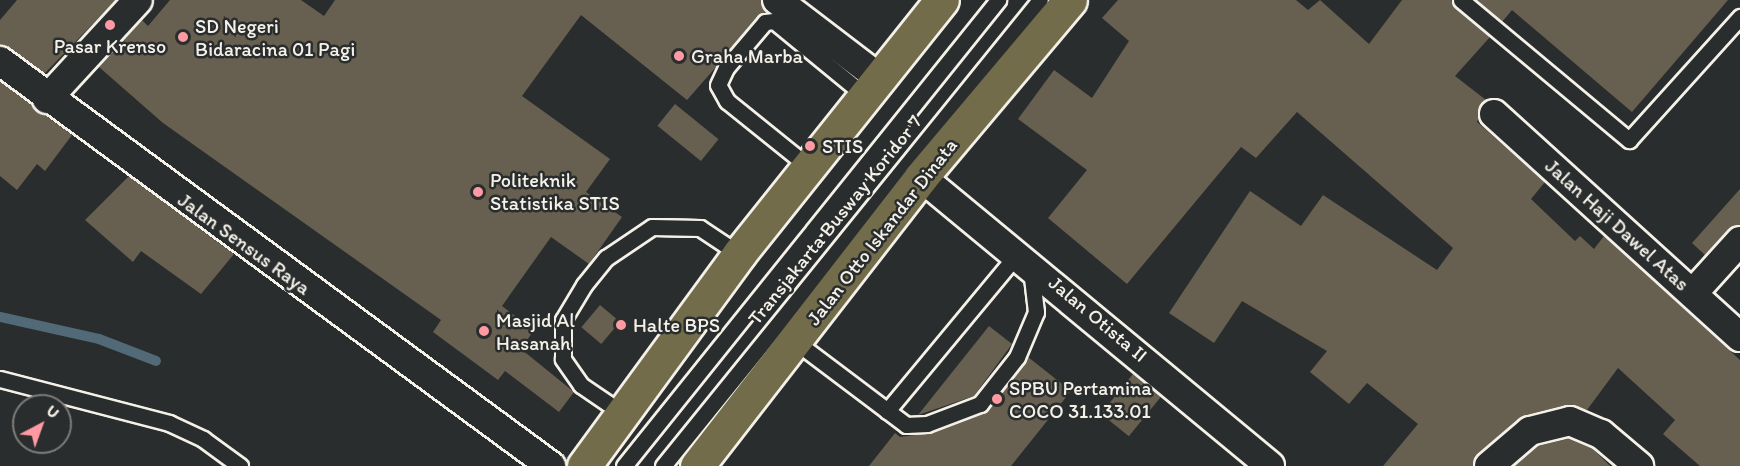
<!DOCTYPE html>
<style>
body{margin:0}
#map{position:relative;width:1740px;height:466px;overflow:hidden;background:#2a2d2e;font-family:Itim,sans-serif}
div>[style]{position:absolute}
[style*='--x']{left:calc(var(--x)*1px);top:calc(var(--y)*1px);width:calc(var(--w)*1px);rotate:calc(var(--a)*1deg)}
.stream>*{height:10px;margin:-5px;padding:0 5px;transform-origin:5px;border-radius:5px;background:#526977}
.building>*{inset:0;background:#675f4f;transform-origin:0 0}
.roads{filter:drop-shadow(2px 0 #f4f1e8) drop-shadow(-2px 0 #f4f1e8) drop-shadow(0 2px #f4f1e8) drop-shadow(0 -2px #f4f1e8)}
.lane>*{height:15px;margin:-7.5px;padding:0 7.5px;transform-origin:7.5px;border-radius:7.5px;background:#2a2d2e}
.street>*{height:28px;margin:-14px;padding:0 14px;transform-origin:14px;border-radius:14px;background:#2a2d2e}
.primary>*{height:33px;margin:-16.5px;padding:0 16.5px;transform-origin:16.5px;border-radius:16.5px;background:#736c4b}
.dots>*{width:16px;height:16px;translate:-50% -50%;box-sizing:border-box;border:3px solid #2a2d2e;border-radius:50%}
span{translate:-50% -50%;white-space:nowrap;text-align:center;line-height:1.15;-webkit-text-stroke:5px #2a2d2e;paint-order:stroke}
.poi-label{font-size:20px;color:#f4f1e8}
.left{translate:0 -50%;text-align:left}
.street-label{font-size:20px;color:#f4f1e8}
.north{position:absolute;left:12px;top:394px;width:60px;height:60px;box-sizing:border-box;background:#2a2d2e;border:2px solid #7b7b78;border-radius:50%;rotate:41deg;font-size:16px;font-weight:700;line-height:24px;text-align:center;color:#f4f1e8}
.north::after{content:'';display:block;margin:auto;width:21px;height:27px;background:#ff9aa2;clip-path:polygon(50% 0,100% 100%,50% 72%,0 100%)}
</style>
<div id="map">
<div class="stream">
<div style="--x:0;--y:317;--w:101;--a:12.5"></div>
<div style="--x:99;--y:339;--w:61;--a:21.1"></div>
</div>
<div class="building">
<div style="clip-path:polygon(17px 0,116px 0,45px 73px,0 45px,0 20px)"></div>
<div style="clip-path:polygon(170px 0,301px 0,324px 16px,335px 0,761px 0,765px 11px,687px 100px,581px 15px,522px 96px,610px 159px,586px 192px,622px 217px,589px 264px,551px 237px,502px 306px,534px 330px,521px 349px,574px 392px,559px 412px,505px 371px,498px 380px,433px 332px,441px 320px,163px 123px,99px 67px,142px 20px,148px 26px)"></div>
<div style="clip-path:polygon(1118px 0,1296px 0,1308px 10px,1320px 0,1369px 44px,1402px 0,1451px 0,1490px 37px,1455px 76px,1486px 100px,1477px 122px,1545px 182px,1531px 199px,1575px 241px,1580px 236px,1594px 249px,1604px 236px,1740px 360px,1740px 466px,1700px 466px,1663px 434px,1675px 420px,1618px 368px,1587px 410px,1567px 405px,1526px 415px,1478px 453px,1473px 466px,1383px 466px,1418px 424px,1367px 383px,1349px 404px,1310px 372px,1327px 351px,1242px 301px,1214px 343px,1169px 313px,1250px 191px,1301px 226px,1323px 195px,1437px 270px,1453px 248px,1297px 112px,1256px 158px,1241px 147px,1127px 284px,1048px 218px,1087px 170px,1018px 119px,1054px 70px,1092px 98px,1129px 41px,1102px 18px)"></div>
<div style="clip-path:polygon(1476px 0,1728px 0,1632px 112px,1512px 10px,1502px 22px)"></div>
<div style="clip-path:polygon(0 81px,72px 135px,45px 171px,37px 164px,17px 190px,0 176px)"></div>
<div style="left:675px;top:104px;width:56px;height:28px;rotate:39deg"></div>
<div style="clip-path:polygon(129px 176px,234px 254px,201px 294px,141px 251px,133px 262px,85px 220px)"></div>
<div style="clip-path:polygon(1740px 189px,1740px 225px,1728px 230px,1705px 255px,1692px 243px)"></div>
<div style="left:600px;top:305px;width:26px;height:29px;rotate:40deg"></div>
<div style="clip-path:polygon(989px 326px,1012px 344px,974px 396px,918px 415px)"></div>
<div style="clip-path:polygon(1028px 357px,1071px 391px,1011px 466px,869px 466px,895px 433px,900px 437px,930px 433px,984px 413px)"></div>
<div style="left:1133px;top:374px;width:36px;height:51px;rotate:39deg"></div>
<div style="clip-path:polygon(1569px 438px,1592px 448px,1610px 466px,1514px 466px,1538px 446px)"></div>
</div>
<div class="roads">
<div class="lane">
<div style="--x:1461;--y:0;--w:219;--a:39.8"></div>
<div style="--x:1629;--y:140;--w:166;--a:-47.9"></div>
<div style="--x:809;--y:167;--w:105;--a:-141.2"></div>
<div style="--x:727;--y:101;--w:18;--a:-119"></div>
<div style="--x:718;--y:85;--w:19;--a:-65"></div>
<div style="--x:726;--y:68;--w:60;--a:-49.7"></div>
<div style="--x:765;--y:22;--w:9;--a:-6"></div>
<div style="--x:774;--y:21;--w:117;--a:39.4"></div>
<div style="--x:796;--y:342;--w:138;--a:37"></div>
<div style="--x:906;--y:425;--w:21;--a:-3"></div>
<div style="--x:927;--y:424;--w:57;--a:-20.7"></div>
<div style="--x:980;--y:404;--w:60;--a:-51.8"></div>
<div style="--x:1017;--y:357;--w:49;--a:-67.1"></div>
<div style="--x:1036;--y:312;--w:43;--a:-96.6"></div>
<div style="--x:0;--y:379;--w:175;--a:14.6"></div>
<div style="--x:169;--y:423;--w:38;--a:25"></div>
<div style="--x:203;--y:439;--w:46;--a:36.1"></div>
<div style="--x:887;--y:411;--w:205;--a:-50.3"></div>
<div style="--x:622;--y:413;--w:50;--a:-145.7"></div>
<div style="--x:581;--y:385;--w:32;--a:-125"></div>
<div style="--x:563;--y:359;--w:39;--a:-90"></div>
<div style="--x:563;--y:320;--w:41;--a:-59"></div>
<div style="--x:584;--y:285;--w:35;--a:-51"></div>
<div style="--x:606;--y:258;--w:55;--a:-34"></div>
<div style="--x:652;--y:227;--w:48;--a:1.2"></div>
<div style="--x:700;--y:228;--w:47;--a:33.7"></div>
<div style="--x:624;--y:466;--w:598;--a:-51.25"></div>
<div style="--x:663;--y:466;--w:599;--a:-51.03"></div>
</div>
<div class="street">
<div style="--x:777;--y:0;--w:128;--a:37.4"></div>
<div style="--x:0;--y:61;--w:684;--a:36.32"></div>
<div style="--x:47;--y:99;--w:134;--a:-47.4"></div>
<div style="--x:1494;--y:114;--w:332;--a:42.2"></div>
<div style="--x:921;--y:177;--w:453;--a:39.6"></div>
<div style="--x:1693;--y:293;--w:70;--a:-47.9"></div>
<div style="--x:1489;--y:466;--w:54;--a:-40.5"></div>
<div style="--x:1530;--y:431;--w:41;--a:-14"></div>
<div style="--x:1570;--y:421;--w:34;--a:23"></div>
<div style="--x:1601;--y:434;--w:50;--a:40.1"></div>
</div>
<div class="primary">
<div style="--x:584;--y:466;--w:263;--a:-53.8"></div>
<div style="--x:739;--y:254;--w:325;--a:-51.4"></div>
<div style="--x:697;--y:466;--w:366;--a:-52.2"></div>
<div style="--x:921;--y:177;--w:231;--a:-49.9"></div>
</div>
</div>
<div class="dots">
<div style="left:110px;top:25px;background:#ff9aa2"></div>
<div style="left:183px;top:37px;background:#ff9aa2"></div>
<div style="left:679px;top:56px;background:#ff9aa2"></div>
<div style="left:810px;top:146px;background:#ff9aa2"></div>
<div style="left:478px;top:192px;background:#ff9aa2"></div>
<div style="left:621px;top:325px;background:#ff9aa2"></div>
<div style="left:484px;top:331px;background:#ff9aa2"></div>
<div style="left:997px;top:399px;background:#ff9aa2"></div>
</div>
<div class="poi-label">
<span class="left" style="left:195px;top:38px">SD Negeri<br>Bidaracina 01 Pagi</span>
<span style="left:110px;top:46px">Pasar Krenso</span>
<span class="left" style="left:691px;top:56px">Graha Marba</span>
<span class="left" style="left:822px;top:146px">STIS</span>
<span class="left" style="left:490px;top:192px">Politeknik<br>Statistika STIS</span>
<span class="left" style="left:496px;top:332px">Masjid Al<br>Hasanah</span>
<span class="left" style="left:633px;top:325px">Halte BPS</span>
<span class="left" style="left:1009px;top:400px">SPBU Pertamina<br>COCO 31.133.01</span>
</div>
<div class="street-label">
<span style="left:835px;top:220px;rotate:-51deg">Transjakarta Busway Koridor 7</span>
<span style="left:1617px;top:225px;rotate:42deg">Jalan Haji Dawel Atas</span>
<span style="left:882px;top:232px;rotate:-52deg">Jalan Otto Iskandar Dinata</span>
<span style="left:244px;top:244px;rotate:36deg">Jalan Sensus Raya</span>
<span style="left:1098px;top:319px;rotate:40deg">Jalan Otista II</span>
</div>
<div class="north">U</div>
</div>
